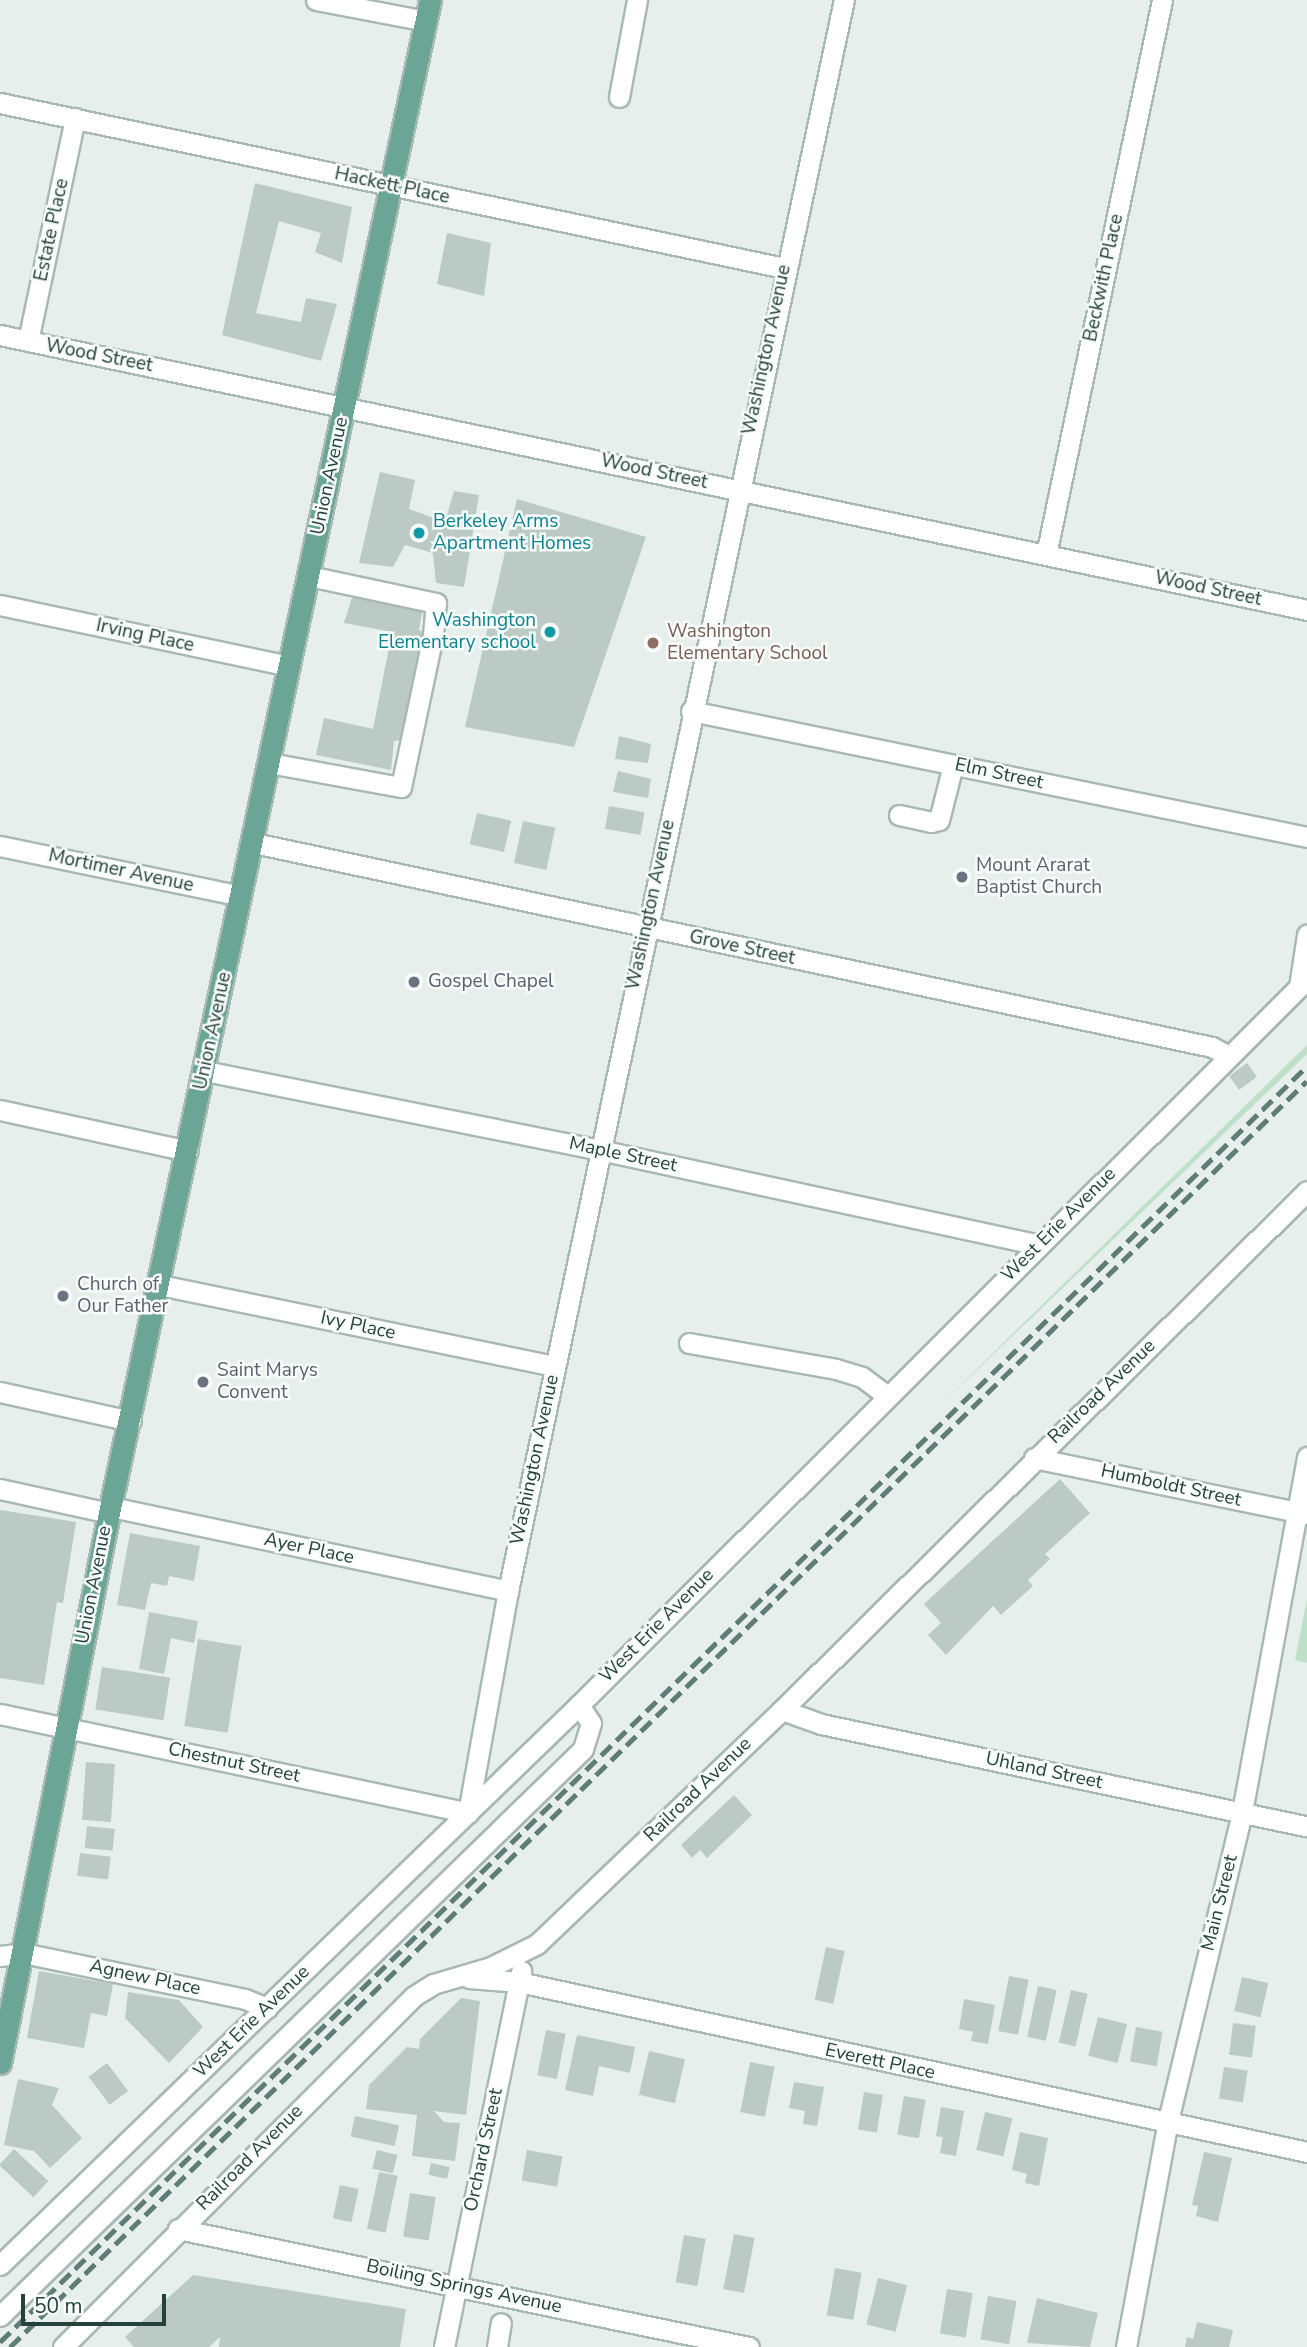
<!DOCTYPE html>
<style>
body{margin:0}
#map{position:relative;width:1307px;height:2347px;overflow:hidden;background:#e6efeb;font-family:"Nunito Sans",sans-serif}
div>[style]{position:absolute}
[style*='--x']{left:calc(var(--x)*1px);top:calc(var(--y)*1px);width:calc(var(--w)*1px);rotate:calc(var(--a)*1deg)}
.green>*{inset:0;background:#bfe0c8}
.building>*{inset:0;background:#bbcac4;transform-origin:0 0}
.roads{filter:drop-shadow(2px 0 #a8b8b2) drop-shadow(-2px 0 #a8b8b2) drop-shadow(0 2px #a8b8b2) drop-shadow(0 -2px #a8b8b2)}
.minor>*{height:19px;margin:-9.5px;padding:0 9.5px;transform-origin:9.5px;border-radius:9.5px;background:#fff}
.major>*{height:21px;margin:-10.5px;padding:0 10.5px;transform-origin:10.5px;border-radius:10.5px;background:#6aa596}
.rail>*{height:5px;margin-top:-2.5px;transform-origin:0;background:repeating-linear-gradient(90deg,#5f7d75 0 14px,transparent 0 21px)}
.dots>*{width:19px;height:19px;translate:-50% -50%;box-sizing:border-box;border:4px solid #f7fbf9;border-radius:50%}
span{translate:-50% -50%;white-space:nowrap;text-align:center;line-height:1.15;-webkit-text-stroke:5px #f7fbf9;paint-order:stroke}
.street-label{font-size:19px;color:#24423a}
.culture-label{font-size:19px;color:#0d838f}
.left{translate:0 -50%;text-align:left}
.right{translate:-100% -50%;text-align:right}
.education-label{font-size:19px;color:#785e54}
.worship-label{font-size:19px;color:#5b616d}
.scale{position:absolute;left:21px;top:2294px;width:145px;height:32px;box-sizing:border-box;border:4px solid #24423a;border-top:0;padding-left:9px;font-size:21px;line-height:24px;white-space:nowrap;color:#24423a;-webkit-text-stroke:5px #f7fbf9;paint-order:stroke}
</style>
<div id="map">
<div class="green">
<div style="clip-path:polygon(1307px 1045px,1307px 1054px,930px 1415px)"></div>
<div style="clip-path:polygon(1307px 1599px,1307px 1663px,1295px 1660px)"></div>
</div>
<div class="building">
<div style="clip-path:polygon(255px 183px,352px 207px,342px 263px,315px 252px,321px 233px,279px 221px,256px 313px,301px 322px,306px 298px,337px 304px,321px 361px,222px 335px)"></div>
<div style="clip-path:polygon(447px 233px,491px 243px,484px 296px,437px 284px)"></div>
<div style="clip-path:polygon(380px 472px,415px 480px,409px 509px,445px 522px,454px 491px,479px 495px,464px 587px,436px 583px,433px 553px,405px 545px,393px 567px,359px 563px)"></div>
<div style="clip-path:polygon(517px 499px,646px 537px,574px 747px,465px 727px)"></div>
<div style="clip-path:polygon(355px 588px,424px 601px,419px 630px,431px 636px,410px 739px,394px 741px,391px 770px,316px 755px,324px 718px,373px 729px,392px 632px,344px 623px)"></div>
<div style="clip-path:polygon(619px 736px,651px 744px,648px 763px,615px 759px)"></div>
<div style="clip-path:polygon(618px 771px,651px 779px,648px 798px,613px 792px)"></div>
<div style="left:609px;top:806px;width:36px;height:23px;rotate:10deg"></div>
<div style="left:477px;top:813px;width:35px;height:32px;rotate:13deg"></div>
<div style="left:523px;top:821px;width:33px;height:43px;rotate:12deg"></div>
<div style="left:1247px;top:1063px;width:17px;height:22px;rotate:54deg"></div>
<div style="clip-path:polygon(1060px 1479px,1090px 1513px,1045px 1554px,1050px 1559px,1028px 1580px,1033px 1586px,1001px 1615px,993px 1606px,946px 1655px,928px 1635px,941px 1623px,924px 1604px)"></div>
<div style="clip-path:polygon(0 1510px,76px 1522px,63px 1603px,57px 1602px,44px 1685px,0 1678px)"></div>
<div style="clip-path:polygon(130px 1533px,200px 1546px,194px 1581px,169px 1576px,167px 1586px,151px 1583px,145px 1610px,117px 1605px)"></div>
<div style="clip-path:polygon(149px 1612px,198px 1621px,194px 1643px,171px 1638px,164px 1674px,139px 1669px)"></div>
<div style="left:198px;top:1639px;width:44px;height:88px;rotate:9deg"></div>
<div style="left:102px;top:1667px;width:69px;height:43px;rotate:9deg"></div>
<div style="left:86px;top:1762px;width:29px;height:58px;rotate:4deg"></div>
<div style="clip-path:polygon(734px 1795px,752px 1815px,707px 1858px,700px 1850px,692px 1858px,681px 1845px)"></div>
<div style="left:87px;top:1826px;width:28px;height:22px;rotate:6deg"></div>
<div style="left:80px;top:1853px;width:31px;height:23px;rotate:7deg"></div>
<div style="left:826px;top:1947px;width:19px;height:54px;rotate:12deg"></div>
<div style="clip-path:polygon(39px 1971px,113px 1984px,107px 2016px,91px 2013px,84px 2048px,27px 2038px)"></div>
<div style="left:1009px;top:1976px;width:20px;height:56px;rotate:11deg"></div>
<div style="left:1242px;top:1977px;width:27px;height:35px;rotate:13deg"></div>
<div style="left:1038px;top:1986px;width:19px;height:52px;rotate:12deg"></div>
<div style="left:1071px;top:1990px;width:17px;height:54px;rotate:13deg"></div>
<div style="clip-path:polygon(128px 1992px,179px 2000px,203px 2027px,169px 2063px,125px 2018px)"></div>
<div style="clip-path:polygon(461px 1998px,480px 2001px,466px 2115px,434px 2111px,444px 2122px,460px 2123px,455px 2161px,412px 2156px,417px 2115px,366px 2109px,369px 2085px,407px 2047px,419px 2049px,420px 2039px)"></div>
<div style="clip-path:polygon(964px 1999px,995px 2005px,988px 2044px,971px 2041px,973px 2032px,959px 2029px)"></div>
<div style="left:1098px;top:2017px;width:30px;height:40px;rotate:14deg"></div>
<div style="left:1233px;top:2023px;width:23px;height:32px;rotate:7deg"></div>
<div style="left:1136px;top:2027px;width:27px;height:35px;rotate:10deg"></div>
<div style="left:546px;top:2030px;width:20px;height:46px;rotate:11deg"></div>
<div style="clip-path:polygon(577px 2035px,635px 2047px,630px 2073px,599px 2066px,593px 2096px,565px 2090px)"></div>
<div style="left:649px;top:2051px;width:37px;height:45px;rotate:13deg"></div>
<div style="left:750px;top:2062px;width:25px;height:51px;rotate:11deg"></div>
<div style="left:107px;top:2063px;width:35px;height:23px;rotate:53deg"></div>
<div style="left:1224px;top:2067px;width:24px;height:32px;rotate:9deg"></div>
<div style="clip-path:polygon(18px 2079px,59px 2088px,52px 2105px,82px 2138px,50px 2168px,34px 2151px,4px 2145px)"></div>
<div style="clip-path:polygon(794px 2082px,824px 2087px,817px 2126px,803px 2124px,805px 2111px,789px 2108px)"></div>
<div style="left:864px;top:2092px;width:19px;height:38px;rotate:9deg"></div>
<div style="left:904px;top:2096px;width:22px;height:39px;rotate:10deg"></div>
<div style="clip-path:polygon(941px 2107px,964px 2111px,956px 2156px,940px 2153px,943px 2137px,936px 2136px)"></div>
<div style="left:985px;top:2112px;width:28px;height:39px;rotate:13deg"></div>
<div style="left:355px;top:2116px;width:45px;height:21px;rotate:12deg"></div>
<div style="clip-path:polygon(1020px 2132px,1048px 2138px,1039px 2186px,1025px 2183px,1027px 2174px,1012px 2170px)"></div>
<div style="left:14px;top:2149px;width:47px;height:22px;rotate:43deg"></div>
<div style="left:377px;top:2150px;width:21px;height:19px;rotate:14deg"></div>
<div style="left:527px;top:2150px;width:36px;height:31px;rotate:10deg"></div>
<div style="clip-path:polygon(1204px 2152px,1232px 2158px,1218px 2222px,1196px 2216px,1198px 2206px,1192px 2205px)"></div>
<div style="left:431px;top:2163px;width:19px;height:12px;rotate:12deg"></div>
<div style="left:379px;top:2172px;width:19px;height:58px;rotate:12deg"></div>
<div style="left:340px;top:2185px;width:19px;height:34px;rotate:12deg"></div>
<div style="left:410px;top:2193px;width:26px;height:44px;rotate:9deg"></div>
<div style="left:734px;top:2234px;width:21px;height:56px;rotate:11deg"></div>
<div style="left:684px;top:2235px;width:22px;height:48px;rotate:10deg"></div>
<div style="left:835px;top:2268px;width:27px;height:48px;rotate:10deg"></div>
<div style="clip-path:polygon(193px 2275px,406px 2309px,400px 2347px,219px 2347px,220px 2337px,209px 2347px,134px 2347px,125px 2337px)"></div>
<div style="left:878px;top:2278px;width:30px;height:48px;rotate:14deg"></div>
<div style="left:947px;top:2289px;width:26px;height:45px;rotate:9deg"></div>
<div style="left:988px;top:2296px;width:29px;height:44px;rotate:10deg"></div>
<div style="clip-path:polygon(1037px 2298px,1098px 2313px,1090px 2347px,1027px 2343px)"></div>
<div style="clip-path:polygon(1197px 2322px,1233px 2330px,1229px 2347px,1185px 2347px,1187px 2337px,1193px 2339px)"></div>
</div>
<div class="roads">
<div class="minor">
<div style="--x:316;--y:0;--w:112;--a:10.8"></div>
<div style="--x:619;--y:97;--w:99;--a:-79.5"></div>
<div style="--x:0;--y:103;--w:801;--a:11.88"></div>
<div style="--x:0;--y:335;--w:1336;--a:11.88"></div>
<div style="--x:28;--y:341;--w:228;--a:-78.1"></div>
<div style="--x:1046;--y:555;--w:567;--a:-78.19"></div>
<div style="--x:0;--y:605;--w:296;--a:11.9"></div>
<div style="--x:691;--y:711;--w:629;--a:11.56"></div>
<div style="--x:270;--y:763;--w:133;--a:10.4"></div>
<div style="--x:401;--y:787;--w:155;--a:-78.1"></div>
<div style="--x:433;--y:635;--w:32;--a:-85"></div>
<div style="--x:436;--y:603;--w:130;--a:-168"></div>
<div style="--x:899;--y:815;--w:33;--a:12"></div>
<div style="--x:931;--y:822;--w:8;--a:-14"></div>
<div style="--x:939;--y:820;--w:57;--a:-75.7"></div>
<div style="--x:254;--y:843;--w:979;--a:12.02"></div>
<div style="--x:1212;--y:1047;--w:19;--a:28"></div>
<div style="--x:0;--y:846;--w:246;--a:11.7"></div>
<div style="--x:1299;--y:987;--w:53;--a:-81.3"></div>
<div style="--x:205;--y:1071;--w:403;--a:11.3"></div>
<div style="--x:600;--y:1150;--w:449;--a:12.2"></div>
<div style="--x:0;--y:1110;--w:192;--a:12.3"></div>
<div style="--x:160;--y:1285;--w:403;--a:11.6"></div>
<div style="--x:689;--y:1343;--w:149;--a:10"></div>
<div style="--x:836;--y:1369;--w:27;--a:17"></div>
<div style="--x:862;--y:1377;--w:31;--a:37"></div>
<div style="--x:0;--y:1392;--w:134;--a:12.5"></div>
<div style="--x:1034;--y:1458;--w:278;--a:11.6"></div>
<div style="--x:0;--y:1489;--w:112;--a:12.4"></div>
<div style="--x:111;--y:1507;--w:406;--a:11.9"></div>
<div style="--x:782;--y:1710;--w:41;--a:19.7"></div>
<div style="--x:821;--y:1724;--w:497;--a:11.9"></div>
<div style="--x:0;--y:1714;--w:478;--a:11.9"></div>
<div style="--x:468;--y:1813;--w:226;--a:-79.8"></div>
<div style="--x:508;--y:1591;--w:1626;--a:-78.08"></div>
<div style="--x:0;--y:1956;--w:23;--a:-7"></div>
<div style="--x:23;--y:1953;--w:227;--a:11.7"></div>
<div style="--x:245;--y:1999;--w:24;--a:22"></div>
<div style="--x:469;--y:1978;--w:50;--a:4.6"></div>
<div style="--x:519;--y:1982;--w:806;--a:12.17"></div>
<div style="--x:178;--y:2229;--w:583;--a:11.68"></div>
<div style="--x:0;--y:2265;--w:806;--a:-44.04"></div>
<div style="--x:579;--y:1705;--w:1028;--a:-44.92"></div>
<div style="--x:0;--y:2316;--w:813;--a:-44.2"></div>
<div style="--x:583;--y:1749;--w:27;--a:-73"></div>
<div style="--x:591;--y:1723;--w:22;--a:-124"></div>
<div style="--x:63;--y:2347;--w:496;--a:-45"></div>
<div style="--x:414;--y:1996;--w:22;--a:-32"></div>
<div style="--x:433;--y:1984;--w:60;--a:-16.3"></div>
<div style="--x:491;--y:1967;--w:51;--a:-26.6"></div>
<div style="--x:537;--y:1944;--w:339;--a:-43.7"></div>
<div style="--x:782;--y:1710;--w:738;--a:-44.67"></div>
<div style="--x:444;--y:2347;--w:384;--a:-78.4"></div>
<div style="--x:497;--y:2347;--w:24;--a:-81"></div>
<div style="--x:1126;--y:2347;--w:226;--a:-79.5"></div>
<div style="--x:1167;--y:2125;--w:322;--a:-76.5"></div>
<div style="--x:1242;--y:1812;--w:361;--a:-79.6"></div>
</div>
<div class="major">
<div style="--x:0;--y:2063;--w:561;--a:-78.79"></div>
<div style="--x:109;--y:1513;--w:1547;--a:-78.02"></div>
</div>
</div>
<div class="rail">
<div style="--x:0;--y:2342;--w:1827;--a:-44.31"></div>
<div style="--x:10;--y:2347;--w:1812;--a:-44.31"></div>
</div>
<div class="dots">
<div style="left:419px;top:533px;background:#0f9aa8"></div>
<div style="left:550px;top:632px;background:#0f9aa8"></div>
<div style="left:653px;top:643px;background:#8d6e63"></div>
<div style="left:962px;top:877px;background:#6b7280"></div>
<div style="left:414px;top:982px;background:#6b7280"></div>
<div style="left:63px;top:1296px;background:#6b7280"></div>
<div style="left:203px;top:1382px;background:#6b7280"></div>
</div>
<div class="street-label">
<span style="left:392px;top:186px;rotate:12deg">Hackett Place</span>
<span style="left:52px;top:230px;rotate:-78deg">Estate Place</span>
<span style="left:1104px;top:278px;rotate:-78deg">Beckwith Place</span>
<span style="left:767px;top:350px;rotate:-78deg">Washington Avenue</span>
<span style="left:99px;top:356px;rotate:11deg">Wood Street</span>
<span style="left:654px;top:472px;rotate:12deg">Wood Street</span>
<span style="left:330px;top:476px;rotate:-78deg">Union Avenue</span>
<span style="left:1208px;top:589px;rotate:12deg">Wood Street</span>
<span style="left:145px;top:636px;rotate:12deg">Irving Place</span>
<span style="left:999px;top:774px;rotate:12deg">Elm Street</span>
<span style="left:121px;top:871px;rotate:12deg">Mortimer Avenue</span>
<span style="left:651px;top:905px;rotate:-78deg">Washington Avenue</span>
<span style="left:742px;top:948px;rotate:12deg">Grove Street</span>
<span style="left:213px;top:1031px;rotate:-78deg">Union Avenue</span>
<span style="left:623px;top:1155px;rotate:12deg">Maple Street</span>
<span style="left:1059px;top:1225px;rotate:-45deg">West Erie Avenue</span>
<span style="left:358px;top:1326px;rotate:12deg">Ivy Place</span>
<span style="left:1102px;top:1392px;rotate:-44deg">Railroad Avenue</span>
<span style="left:535px;top:1460px;rotate:-78deg">Washington Avenue</span>
<span style="left:1171px;top:1486px;rotate:12deg">Humboldt Street</span>
<span style="left:309px;top:1549px;rotate:12deg">Ayer Place</span>
<span style="left:94px;top:1585px;rotate:-79deg">Union Avenue</span>
<span style="left:657px;top:1626px;rotate:-45deg">West Erie Avenue</span>
<span style="left:234px;top:1763px;rotate:12deg">Chestnut Street</span>
<span style="left:1044px;top:1771px;rotate:12deg">Uhland Street</span>
<span style="left:698px;top:1790px;rotate:-44deg">Railroad Avenue</span>
<span style="left:1220px;top:1903px;rotate:-76deg">Main Street</span>
<span style="left:145px;top:1978px;rotate:12deg">Agnew Place</span>
<span style="left:252px;top:2022px;rotate:-44deg">West Erie Avenue</span>
<span style="left:880px;top:2062px;rotate:12deg">Everett Place</span>
<span style="left:484px;top:2150px;rotate:-78deg">Orchard Street</span>
<span style="left:250px;top:2158px;rotate:-45deg">Railroad Avenue</span>
<span style="left:464px;top:2287px;rotate:12deg">Boiling Springs Avenue</span>
</div>
<div class="culture-label">
<span class="left" style="left:433px;top:533px">Berkeley Arms<br>Apartment Homes</span>
<span class="right" style="left:536px;top:632px">Washington<br>Elementary school</span>
</div>
<div class="education-label">
<span class="left" style="left:667px;top:643px">Washington<br>Elementary School</span>
</div>
<div class="worship-label">
<span class="left" style="left:976px;top:877px">Mount Ararat<br>Baptist Church</span>
<span class="left" style="left:428px;top:982px">Gospel Chapel</span>
<span class="left" style="left:77px;top:1296px">Church of<br>Our Father</span>
<span class="left" style="left:217px;top:1382px">Saint Marys<br>Convent</span>
</div>
<div class="scale">50 m</div>
</div>
